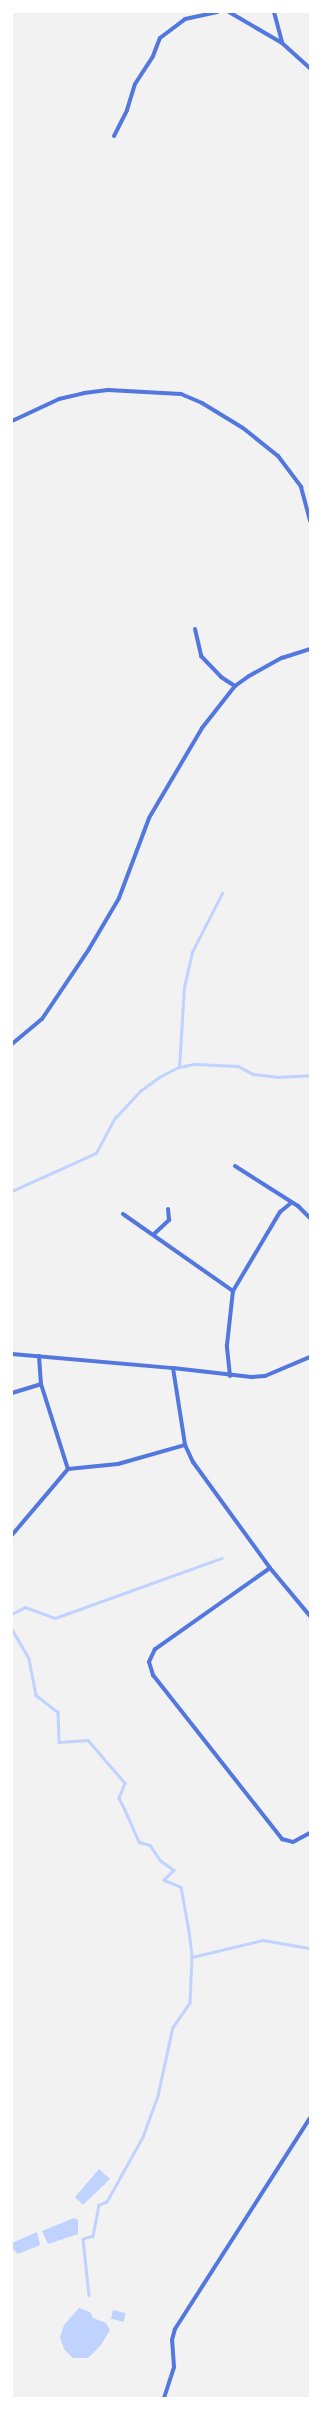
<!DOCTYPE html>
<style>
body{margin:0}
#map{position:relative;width:322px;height:2410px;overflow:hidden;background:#f2f2f2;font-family:Quicksand,sans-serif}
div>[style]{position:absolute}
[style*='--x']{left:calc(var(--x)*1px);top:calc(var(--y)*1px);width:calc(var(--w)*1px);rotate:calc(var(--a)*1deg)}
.water>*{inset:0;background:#bfd3fe;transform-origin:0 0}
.stream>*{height:2.5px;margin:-1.25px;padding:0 1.25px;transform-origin:1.25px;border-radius:1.25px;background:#bfd3fe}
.minor>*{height:4px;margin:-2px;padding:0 2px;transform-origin:2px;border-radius:2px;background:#5277de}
span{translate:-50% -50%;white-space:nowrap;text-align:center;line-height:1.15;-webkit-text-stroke:3px #fff;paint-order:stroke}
.frame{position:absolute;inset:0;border:13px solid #fff;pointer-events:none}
</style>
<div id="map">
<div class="water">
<div style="clip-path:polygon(99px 2169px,110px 2179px,83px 2205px,75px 2197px)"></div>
<div style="clip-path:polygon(74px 2218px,78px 2220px,78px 2234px,48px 2244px,42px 2231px)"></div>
<div style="clip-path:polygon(37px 2232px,40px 2245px,18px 2254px,12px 2248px,12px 2243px)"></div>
<div style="clip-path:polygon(79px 2308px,90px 2312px,93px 2318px,106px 2323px,110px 2330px,101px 2345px,88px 2358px,73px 2358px,64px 2349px,60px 2337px,64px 2325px)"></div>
<div style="left:113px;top:2310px;width:13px;height:9px;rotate:13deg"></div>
</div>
<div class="stream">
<div style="--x:179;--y:1067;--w:80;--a:-86.4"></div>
<div style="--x:184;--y:987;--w:36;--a:-77"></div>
<div style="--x:192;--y:952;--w:66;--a:-63"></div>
<div style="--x:12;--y:1191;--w:92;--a:-24.3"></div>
<div style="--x:96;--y:1153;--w:40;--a:-62"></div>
<div style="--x:115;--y:1118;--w:37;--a:-47"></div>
<div style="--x:140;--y:1091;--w:24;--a:-36"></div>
<div style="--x:159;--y:1077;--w:22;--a:-27"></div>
<div style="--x:179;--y:1067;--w:16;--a:-11"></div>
<div style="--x:195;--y:1064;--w:43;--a:2.7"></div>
<div style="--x:238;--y:1066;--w:17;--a:28"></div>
<div style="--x:253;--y:1074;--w:23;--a:7"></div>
<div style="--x:276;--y:1077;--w:34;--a:-3"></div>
<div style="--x:12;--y:1614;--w:15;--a:-28"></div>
<div style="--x:25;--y:1607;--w:32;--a:20"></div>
<div style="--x:55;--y:1618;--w:177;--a:-19.8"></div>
<div style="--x:12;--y:1629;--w:34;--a:60"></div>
<div style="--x:29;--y:1659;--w:37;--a:79"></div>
<div style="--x:36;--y:1695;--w:28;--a:38"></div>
<div style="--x:58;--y:1712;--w:30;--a:88"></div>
<div style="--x:59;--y:1742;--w:29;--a:-4"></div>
<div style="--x:88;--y:1740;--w:57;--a:49.3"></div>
<div style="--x:125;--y:1783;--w:16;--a:112"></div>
<div style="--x:119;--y:1798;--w:13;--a:63"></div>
<div style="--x:125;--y:1810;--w:35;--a:66"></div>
<div style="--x:139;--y:1842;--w:11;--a:15"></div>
<div style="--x:150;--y:1845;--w:18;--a:56"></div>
<div style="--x:160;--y:1860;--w:17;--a:36"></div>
<div style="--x:174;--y:1870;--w:14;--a:135"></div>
<div style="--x:164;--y:1880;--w:18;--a:22"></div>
<div style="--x:181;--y:1887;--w:45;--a:79.7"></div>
<div style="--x:189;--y:1931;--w:26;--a:83"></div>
<div style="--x:192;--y:1957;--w:46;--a:92.5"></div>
<div style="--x:190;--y:2003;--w:29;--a:125"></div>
<div style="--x:173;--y:2027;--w:71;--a:102.3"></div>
<div style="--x:158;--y:2096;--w:44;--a:110.1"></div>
<div style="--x:143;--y:2137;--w:74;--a:119"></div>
<div style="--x:107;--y:2202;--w:9;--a:159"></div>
<div style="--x:99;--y:2205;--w:32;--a:101"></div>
<div style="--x:93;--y:2236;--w:10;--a:163"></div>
<div style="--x:83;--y:2239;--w:56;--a:83.9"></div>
<div style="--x:192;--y:1957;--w:73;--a:-13.5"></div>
<div style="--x:263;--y:1940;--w:48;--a:9.7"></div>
</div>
<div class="minor">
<div style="--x:229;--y:12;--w:61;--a:30.3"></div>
<div style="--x:282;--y:43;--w:38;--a:42"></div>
<div style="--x:274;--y:12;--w:31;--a:75"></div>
<div style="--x:114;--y:136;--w:29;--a:-63"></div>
<div style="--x:127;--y:110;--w:27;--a:-73"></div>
<div style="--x:135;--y:84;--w:33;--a:-57"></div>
<div style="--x:153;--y:56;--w:19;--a:-69"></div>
<div style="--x:160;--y:38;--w:31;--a:-37"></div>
<div style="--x:185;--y:19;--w:33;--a:-12"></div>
<div style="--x:12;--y:421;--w:52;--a:-25.1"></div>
<div style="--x:59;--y:399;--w:26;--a:-13"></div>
<div style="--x:84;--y:393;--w:24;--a:-7"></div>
<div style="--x:108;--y:390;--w:73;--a:3.1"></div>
<div style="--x:181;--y:394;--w:23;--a:23"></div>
<div style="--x:202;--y:403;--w:48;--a:31.4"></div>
<div style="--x:243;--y:428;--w:45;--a:38.7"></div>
<div style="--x:278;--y:456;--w:39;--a:53"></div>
<div style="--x:301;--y:487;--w:35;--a:75"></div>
<div style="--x:195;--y:629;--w:28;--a:77"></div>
<div style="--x:201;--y:656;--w:29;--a:46"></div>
<div style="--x:221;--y:677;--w:17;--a:33"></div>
<div style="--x:12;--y:1044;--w:39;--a:-40"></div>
<div style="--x:42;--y:1019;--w:84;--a:-56.1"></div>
<div style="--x:89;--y:949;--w:59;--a:-59.5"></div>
<div style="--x:119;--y:898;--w:85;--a:-69.4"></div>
<div style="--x:149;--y:818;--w:104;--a:-59.5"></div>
<div style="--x:202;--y:728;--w:53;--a:-51.8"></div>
<div style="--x:235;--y:686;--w:17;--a:-36"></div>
<div style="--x:249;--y:676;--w:38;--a:-29"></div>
<div style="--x:282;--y:658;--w:29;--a:-18"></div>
<div style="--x:235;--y:1166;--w:75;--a:32.4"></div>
<div style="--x:298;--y:1206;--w:17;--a:45"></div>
<div style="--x:123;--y:1214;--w:134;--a:35"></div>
<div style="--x:154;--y:1234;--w:21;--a:-43"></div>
<div style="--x:169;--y:1220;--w:11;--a:-95"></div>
<div style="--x:12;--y:1354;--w:162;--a:5"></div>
<div style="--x:173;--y:1368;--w:78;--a:81.1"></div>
<div style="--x:185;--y:1445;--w:19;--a:65"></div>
<div style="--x:193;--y:1462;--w:131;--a:54"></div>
<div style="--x:270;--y:1568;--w:62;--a:50.2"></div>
<div style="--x:39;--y:1356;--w:28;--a:86"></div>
<div style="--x:41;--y:1384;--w:89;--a:72.4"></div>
<div style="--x:68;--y:1469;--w:50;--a:-5.7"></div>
<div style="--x:118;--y:1464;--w:70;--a:-15.8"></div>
<div style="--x:173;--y:1368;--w:79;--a:6.6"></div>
<div style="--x:251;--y:1377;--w:14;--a:-4"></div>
<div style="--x:265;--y:1376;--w:49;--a:-22.9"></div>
<div style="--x:230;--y:1376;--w:31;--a:-96"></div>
<div style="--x:227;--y:1345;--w:54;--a:-83.7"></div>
<div style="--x:233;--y:1291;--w:92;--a:-59.3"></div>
<div style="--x:280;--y:1212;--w:13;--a:-39"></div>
<div style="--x:12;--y:1393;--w:30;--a:-17"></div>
<div style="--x:12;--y:1535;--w:87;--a:-49.7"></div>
<div style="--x:270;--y:1568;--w:141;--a:144.8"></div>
<div style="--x:155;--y:1649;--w:14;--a:115"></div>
<div style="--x:149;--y:1662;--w:14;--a:73"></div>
<div style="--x:153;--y:1675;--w:209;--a:51.8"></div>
<div style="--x:282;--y:1839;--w:11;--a:15"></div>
<div style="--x:293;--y:1842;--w:19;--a:-28"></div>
<div style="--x:164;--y:2398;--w:33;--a:-72"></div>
<div style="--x:174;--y:2367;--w:27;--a:-94"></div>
<div style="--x:172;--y:2340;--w:11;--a:-75"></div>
<div style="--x:175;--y:2329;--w:250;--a:-57.4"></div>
</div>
<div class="frame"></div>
</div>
